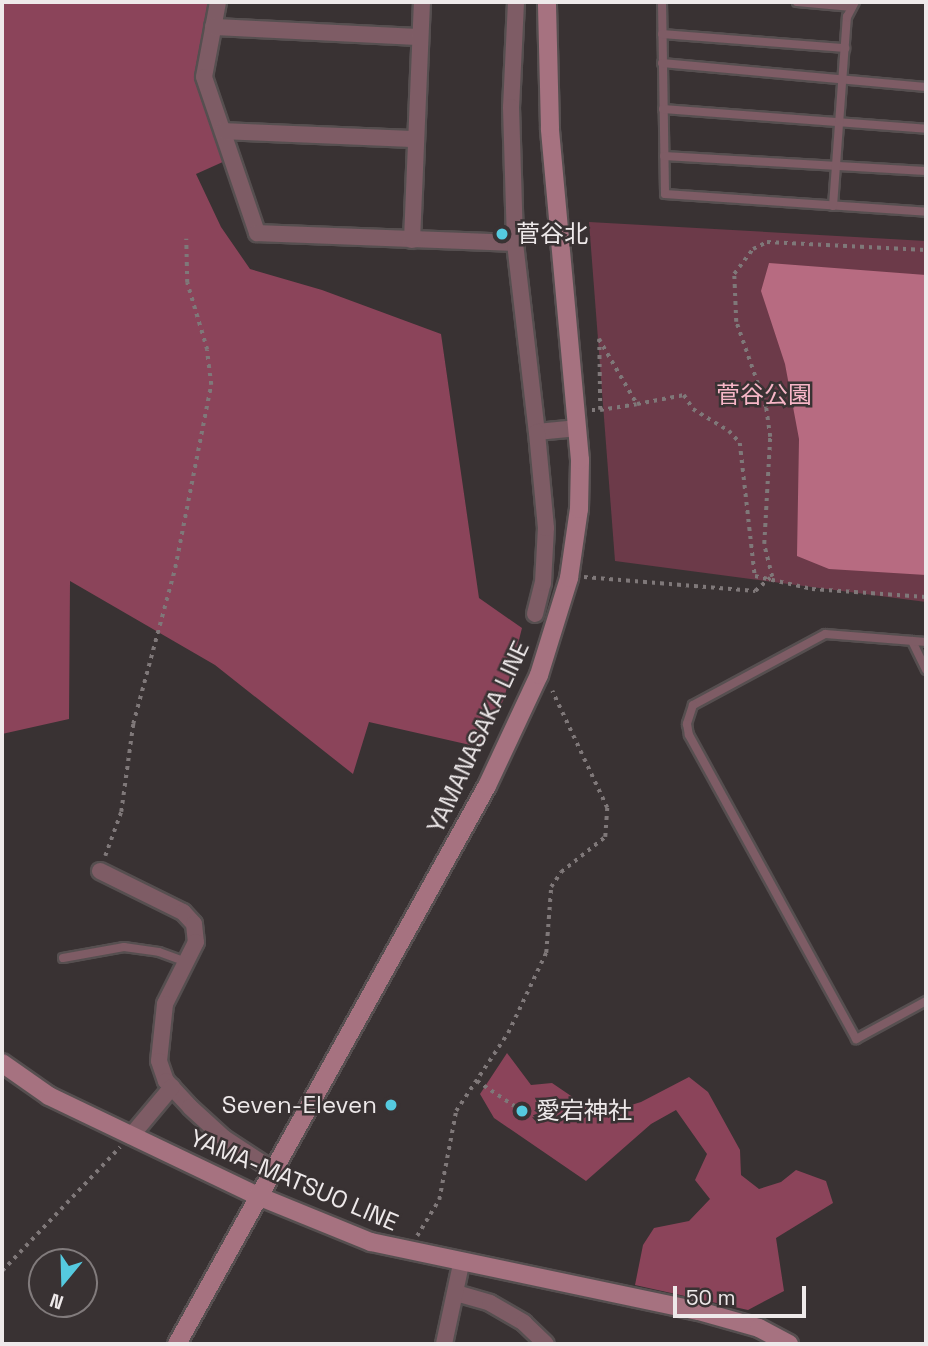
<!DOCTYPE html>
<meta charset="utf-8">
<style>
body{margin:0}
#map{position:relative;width:928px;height:1346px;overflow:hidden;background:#393233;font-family:"Space Grotesk","Noto Sans JP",sans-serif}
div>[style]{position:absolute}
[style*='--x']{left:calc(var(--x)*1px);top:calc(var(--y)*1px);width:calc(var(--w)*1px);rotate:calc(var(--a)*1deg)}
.green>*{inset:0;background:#6c3a49}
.forest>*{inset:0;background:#8b445a}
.water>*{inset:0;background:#b76b81}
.path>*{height:3.5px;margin-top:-1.75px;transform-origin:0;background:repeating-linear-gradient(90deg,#7f7879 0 3.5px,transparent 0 8.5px)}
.roads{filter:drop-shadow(2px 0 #564f50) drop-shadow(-2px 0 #564f50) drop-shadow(0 2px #564f50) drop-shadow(0 -2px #564f50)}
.lane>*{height:8px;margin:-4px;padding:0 4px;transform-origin:4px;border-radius:4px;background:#7e5c65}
.street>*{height:16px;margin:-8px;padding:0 8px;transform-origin:8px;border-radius:8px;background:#7e5c65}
.secondary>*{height:18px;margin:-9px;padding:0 9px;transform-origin:9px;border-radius:9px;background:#a67280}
.dots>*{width:19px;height:19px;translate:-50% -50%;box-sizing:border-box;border:4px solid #393233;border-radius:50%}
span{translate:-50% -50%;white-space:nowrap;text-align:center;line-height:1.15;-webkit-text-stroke:5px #393233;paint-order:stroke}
.poi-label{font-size:24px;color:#eee9ea}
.left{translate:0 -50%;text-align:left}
.right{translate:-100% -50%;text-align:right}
.park-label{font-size:24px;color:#f7b6c7}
.street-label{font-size:24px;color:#eee9ea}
.frame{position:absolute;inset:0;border:4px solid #eee9ea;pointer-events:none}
.north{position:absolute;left:28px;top:1248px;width:70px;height:70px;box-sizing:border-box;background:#393233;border:2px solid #817b7c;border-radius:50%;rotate:199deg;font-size:19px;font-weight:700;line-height:28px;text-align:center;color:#eee9ea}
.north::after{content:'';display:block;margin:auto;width:24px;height:32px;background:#55cadf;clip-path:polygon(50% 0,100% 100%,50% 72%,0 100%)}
.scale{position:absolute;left:673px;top:1286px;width:133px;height:32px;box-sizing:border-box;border:4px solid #eee9ea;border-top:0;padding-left:9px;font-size:21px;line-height:24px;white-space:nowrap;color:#eee9ea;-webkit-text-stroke:5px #393233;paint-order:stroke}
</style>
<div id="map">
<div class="green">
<div style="clip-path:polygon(589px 222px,926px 241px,926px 602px,615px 561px)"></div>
</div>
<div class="forest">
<div style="clip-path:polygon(2px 2px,210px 2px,201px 53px,225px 161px,196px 174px,221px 227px,250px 269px,322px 290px,441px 334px,479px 598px,522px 628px,504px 699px,479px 747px,369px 722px,353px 774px,215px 665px,70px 581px,69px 719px,2px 734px)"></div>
<div style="clip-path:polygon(507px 1053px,531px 1085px,552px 1083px,577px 1100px,615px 1110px,641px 1102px,689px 1077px,708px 1092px,740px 1150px,741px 1175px,759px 1189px,781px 1182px,796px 1170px,826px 1181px,833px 1203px,776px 1238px,784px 1291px,748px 1310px,635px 1285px,643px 1245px,654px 1228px,689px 1221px,710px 1199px,695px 1180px,707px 1154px,676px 1110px,651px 1124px,586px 1181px,494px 1118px,480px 1094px)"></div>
</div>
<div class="water">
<div style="clip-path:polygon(769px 263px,926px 275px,926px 575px,829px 569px,797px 556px,799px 439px,785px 364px,761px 291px)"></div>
</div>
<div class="path">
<div style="--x:592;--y:410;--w:8;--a:0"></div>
<div style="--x:600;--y:410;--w:71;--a:-90.8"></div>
<div style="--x:599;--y:339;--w:75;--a:59.7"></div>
<div style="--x:637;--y:404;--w:48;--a:-10.8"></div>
<div style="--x:684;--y:395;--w:17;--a:57"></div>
<div style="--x:693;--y:409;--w:42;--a:31.4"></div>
<div style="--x:729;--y:431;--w:16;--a:47"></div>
<div style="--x:740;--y:443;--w:134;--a:83.6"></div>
<div style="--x:755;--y:576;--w:58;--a:12.8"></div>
<div style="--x:812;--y:589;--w:114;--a:4"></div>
<div style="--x:600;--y:410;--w:37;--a:-9"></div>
<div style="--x:584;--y:577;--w:172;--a:4.7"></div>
<div style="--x:755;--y:591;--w:20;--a:-41"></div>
<div style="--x:772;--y:577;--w:34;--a:-104"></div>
<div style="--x:764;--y:544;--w:107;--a:-86.8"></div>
<div style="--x:770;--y:437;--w:29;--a:-98"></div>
<div style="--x:766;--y:408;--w:91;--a:-109.2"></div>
<div style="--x:736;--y:322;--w:48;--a:-92.4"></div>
<div style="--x:734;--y:274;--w:31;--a:-53"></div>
<div style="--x:753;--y:249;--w:16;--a:-27"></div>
<div style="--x:767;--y:242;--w:159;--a:2.9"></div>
<div style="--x:105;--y:856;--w:47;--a:-70"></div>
<div style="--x:121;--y:812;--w:89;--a:-82.2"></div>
<div style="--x:133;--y:724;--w:162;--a:-74.9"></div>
<div style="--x:175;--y:568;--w:187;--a:-78.9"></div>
<div style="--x:211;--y:385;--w:35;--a:-97"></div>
<div style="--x:207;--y:350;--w:70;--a:-106.6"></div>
<div style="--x:187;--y:283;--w:44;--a:-91.3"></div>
<div style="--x:477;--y:1081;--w:47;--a:33.7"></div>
<div style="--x:417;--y:1236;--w:42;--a:-58.6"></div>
<div style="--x:439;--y:1200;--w:91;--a:-79.2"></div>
<div style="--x:456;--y:1111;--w:94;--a:-56.3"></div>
<div style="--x:508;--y:1033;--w:89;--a:-64.6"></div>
<div style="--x:546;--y:953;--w:66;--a:-85.7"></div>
<div style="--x:551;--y:887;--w:18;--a:-56"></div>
<div style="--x:561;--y:872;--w:56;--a:-38.5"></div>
<div style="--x:605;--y:837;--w:29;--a:-86"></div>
<div style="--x:607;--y:808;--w:129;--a:-115.2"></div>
<div style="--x:2;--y:1271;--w:171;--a:-46.4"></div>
</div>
<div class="roads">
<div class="lane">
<div style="--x:662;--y:2;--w:192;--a:89.1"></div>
<div style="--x:665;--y:194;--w:262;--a:3.9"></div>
<div style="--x:797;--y:2;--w:55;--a:5.2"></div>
<div style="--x:662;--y:34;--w:184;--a:4.4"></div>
<div style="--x:662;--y:63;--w:265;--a:5.2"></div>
<div style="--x:663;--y:109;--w:264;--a:4.3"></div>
<div style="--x:664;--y:156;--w:262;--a:3.3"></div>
<div style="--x:833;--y:206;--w:190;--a:-85.8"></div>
<div style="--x:847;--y:17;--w:17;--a:-62"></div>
<div style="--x:912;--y:641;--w:32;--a:64"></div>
<div style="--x:926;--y:642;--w:101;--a:-175.5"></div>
<div style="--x:825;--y:634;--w:150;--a:151.7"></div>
<div style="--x:693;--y:705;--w:20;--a:108"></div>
<div style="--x:687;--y:724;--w:11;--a:80"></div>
<div style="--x:689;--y:735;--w:347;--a:61.2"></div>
<div style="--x:856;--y:1039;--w:80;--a:-28.5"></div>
<div style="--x:63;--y:958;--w:62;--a:-10.2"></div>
<div style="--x:124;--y:947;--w:35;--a:8"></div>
<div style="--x:159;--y:952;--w:27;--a:20"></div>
</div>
<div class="street">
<div style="--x:218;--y:2;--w:76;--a:100.6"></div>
<div style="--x:204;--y:77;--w:165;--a:71.2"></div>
<div style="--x:257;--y:233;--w:258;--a:2.2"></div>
<div style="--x:516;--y:2;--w:105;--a:92.7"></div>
<div style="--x:511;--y:107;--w:136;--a:88.3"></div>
<div style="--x:515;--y:243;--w:190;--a:83.4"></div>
<div style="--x:537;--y:432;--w:41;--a:-5.6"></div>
<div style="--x:213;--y:27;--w:207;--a:2.8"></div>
<div style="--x:223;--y:131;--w:193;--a:2.4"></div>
<div style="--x:412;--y:240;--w:238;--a:-87.6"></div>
<div style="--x:535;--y:614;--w:32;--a:-76"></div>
<div style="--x:543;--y:583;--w:55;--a:-86.9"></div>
<div style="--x:546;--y:528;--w:96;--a:-95.4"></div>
<div style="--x:100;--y:871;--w:93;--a:26.3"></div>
<div style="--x:183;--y:912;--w:16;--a:47"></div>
<div style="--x:194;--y:924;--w:18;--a:84"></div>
<div style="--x:196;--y:942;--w:69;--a:116.6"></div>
<div style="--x:165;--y:1004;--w:57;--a:96"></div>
<div style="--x:159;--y:1061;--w:21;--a:71"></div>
<div style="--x:166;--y:1081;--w:35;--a:47"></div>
<div style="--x:190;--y:1107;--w:46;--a:42.4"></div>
<div style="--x:224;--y:1138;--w:62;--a:33.2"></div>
<div style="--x:131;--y:1136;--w:64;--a:-50.1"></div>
<div style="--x:456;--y:1293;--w:35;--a:16"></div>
<div style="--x:490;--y:1303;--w:39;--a:30"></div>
<div style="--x:524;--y:1323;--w:30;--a:44"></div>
<div style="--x:444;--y:1344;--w:82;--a:-78"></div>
</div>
<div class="secondary">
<div style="--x:2;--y:1063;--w:57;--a:35.1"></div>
<div style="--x:49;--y:1096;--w:232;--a:25.6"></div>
<div style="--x:258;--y:1196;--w:122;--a:22.2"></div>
<div style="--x:371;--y:1242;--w:335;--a:11.9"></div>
<div style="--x:699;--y:1311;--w:62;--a:15.8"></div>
<div style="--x:759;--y:1328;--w:34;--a:28"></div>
<div style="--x:177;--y:1344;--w:638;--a:-60.95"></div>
<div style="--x:487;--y:786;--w:123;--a:-64.9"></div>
<div style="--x:539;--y:675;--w:102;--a:-72.8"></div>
<div style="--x:569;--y:578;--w:70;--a:-81.8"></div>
<div style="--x:579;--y:509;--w:49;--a:-88.8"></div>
<div style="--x:580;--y:460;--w:333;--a:-95.2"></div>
<div style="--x:550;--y:128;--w:126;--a:-91.4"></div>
</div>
</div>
<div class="dots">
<div style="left:502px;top:234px;background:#55cadf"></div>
<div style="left:391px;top:1105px;background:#55cadf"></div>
<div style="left:522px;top:1111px;background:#55cadf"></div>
</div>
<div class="poi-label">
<span class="left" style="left:516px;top:234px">菅谷北</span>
<span class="right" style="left:377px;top:1105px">Seven-Eleven</span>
<span class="left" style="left:536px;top:1111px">愛宕神社</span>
</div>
<div class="park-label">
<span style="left:764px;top:395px">菅谷公園</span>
</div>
<div class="street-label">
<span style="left:478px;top:737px;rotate:-65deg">YAMANASAKA LINE</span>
<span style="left:294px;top:1180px;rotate:23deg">YAMA-MATSUO LINE</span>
</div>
<div class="frame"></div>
<div class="north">N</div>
<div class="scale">50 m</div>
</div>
